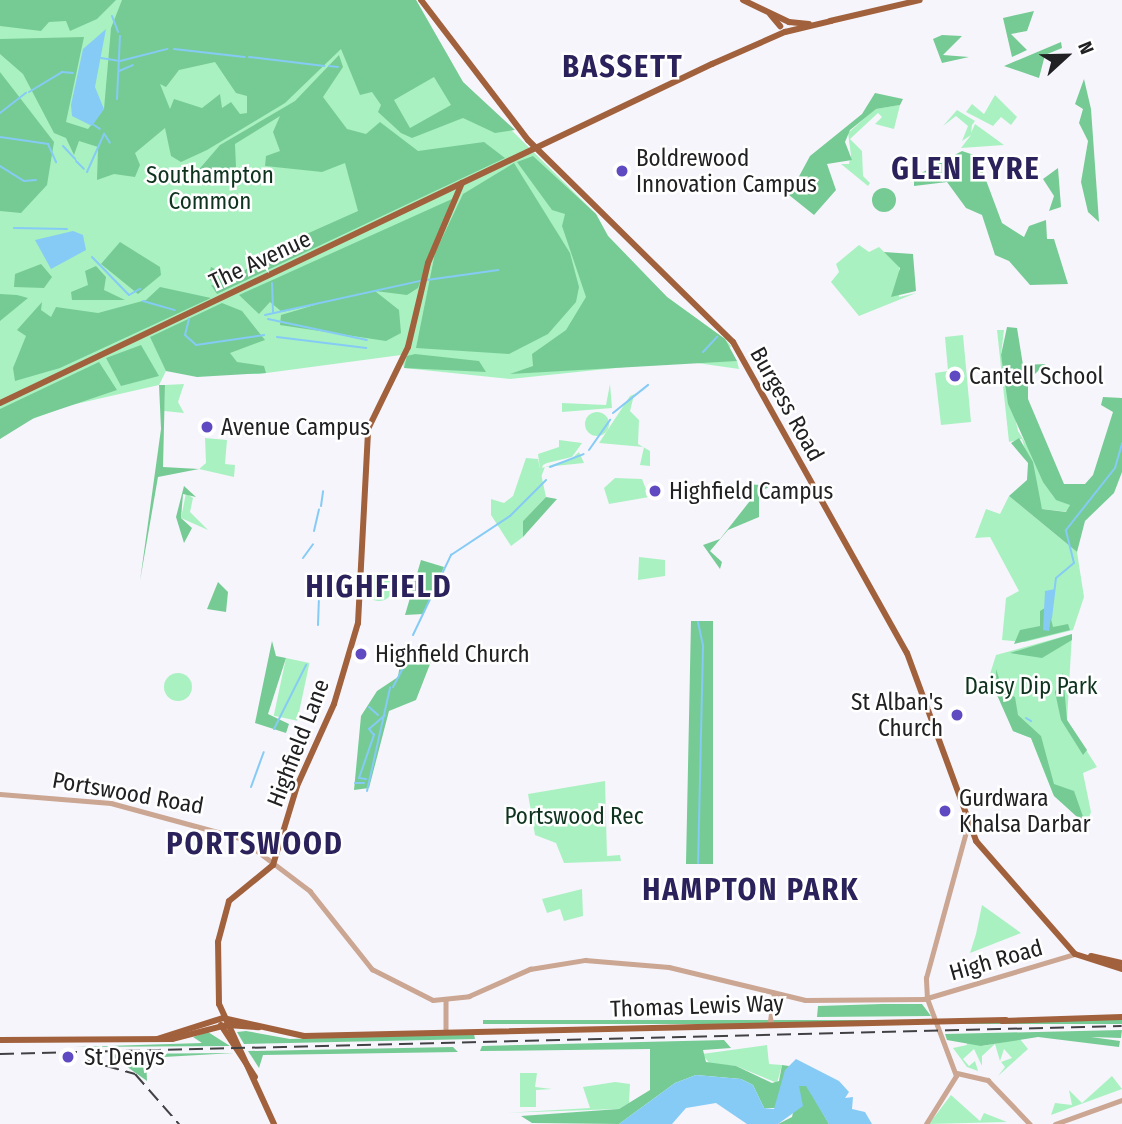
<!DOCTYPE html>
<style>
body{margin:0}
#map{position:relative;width:1122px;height:1124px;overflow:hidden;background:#f6f5fc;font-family:"Fira Sans Condensed",sans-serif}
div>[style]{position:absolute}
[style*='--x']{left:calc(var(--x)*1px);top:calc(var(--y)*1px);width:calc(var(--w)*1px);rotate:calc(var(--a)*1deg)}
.green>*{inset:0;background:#aaf1c1;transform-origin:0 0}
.round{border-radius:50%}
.forest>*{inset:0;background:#76cb94;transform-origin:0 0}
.water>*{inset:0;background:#85cbf5}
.stream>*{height:2px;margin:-1px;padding:0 1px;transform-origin:1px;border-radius:1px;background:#85cbf5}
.tertiary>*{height:4.5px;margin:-2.25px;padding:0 2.25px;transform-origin:2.25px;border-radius:2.25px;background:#cba692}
.primary>*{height:6px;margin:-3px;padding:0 3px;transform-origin:3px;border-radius:3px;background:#a1613c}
.rail>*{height:2px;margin-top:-1px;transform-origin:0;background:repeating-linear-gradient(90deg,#414144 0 14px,transparent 0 21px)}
.dots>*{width:19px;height:19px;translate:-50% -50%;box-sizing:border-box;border:4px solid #fff;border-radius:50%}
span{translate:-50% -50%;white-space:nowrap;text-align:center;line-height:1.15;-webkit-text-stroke:5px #fff;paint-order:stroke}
.poi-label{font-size:23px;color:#212123}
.left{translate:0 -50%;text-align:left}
.right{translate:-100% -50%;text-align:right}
.park-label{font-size:23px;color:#0e331e}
.street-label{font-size:23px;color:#212123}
.district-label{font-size:30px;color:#2b215b;font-weight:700;letter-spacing:2px}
.north{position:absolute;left:1031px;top:21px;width:70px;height:70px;-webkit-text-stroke:5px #fff;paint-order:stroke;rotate:68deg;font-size:19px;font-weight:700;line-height:28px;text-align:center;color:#212123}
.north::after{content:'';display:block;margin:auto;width:24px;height:32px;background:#212123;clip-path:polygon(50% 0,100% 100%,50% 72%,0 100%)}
</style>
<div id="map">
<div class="green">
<div style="clip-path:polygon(0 0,416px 0,463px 82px,596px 214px,608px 236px,667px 297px,725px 339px,731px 346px,720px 361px,737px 361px,739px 369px,683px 361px,510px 379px,404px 368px,401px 355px,259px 374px,166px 371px,159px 385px,67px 406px,14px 426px,0 439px)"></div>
<div style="clip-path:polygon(995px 95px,1017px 117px,1011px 125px,1001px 117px,993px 126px,966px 112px,972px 104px,984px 114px)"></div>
<div style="clip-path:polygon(900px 105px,894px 129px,875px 124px,882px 117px,878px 113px,850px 139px,862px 151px,863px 176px,870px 183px,868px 186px,841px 164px,849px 164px,851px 155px,848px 133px,875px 109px)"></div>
<div style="clip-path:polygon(957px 110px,975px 121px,972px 125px,971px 133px,975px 124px,1004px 145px,961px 148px,971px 135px,962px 141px,968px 126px,956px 116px,943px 126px)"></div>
<div style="clip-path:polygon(859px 245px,869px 252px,879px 247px,899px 266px,899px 297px,916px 293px,859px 316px,831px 282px,839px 272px,836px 264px)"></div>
<div style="clip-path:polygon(997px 330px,1004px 330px,1001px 355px,1018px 431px,1033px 455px,1053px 496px,1070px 504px,1069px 512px,1042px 509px,1022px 439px,1009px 442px)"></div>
<div style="clip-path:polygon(963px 335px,971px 422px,941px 425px,935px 373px,948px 371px,945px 337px)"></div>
<div style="clip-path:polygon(184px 384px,178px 402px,184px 413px,164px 411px,165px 385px)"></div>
<div style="clip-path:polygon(610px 384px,612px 408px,562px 412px,562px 403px,606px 405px)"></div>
<div style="clip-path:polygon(648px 388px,634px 395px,630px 411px,639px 420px,638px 444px,650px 451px,650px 466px,640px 465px,644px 447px,599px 443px,630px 396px)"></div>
<div class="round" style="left:585px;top:412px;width:24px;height:24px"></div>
<div style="clip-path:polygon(205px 438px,227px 440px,225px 464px,235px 465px,234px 477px,199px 469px,206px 463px)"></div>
<div style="clip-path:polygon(559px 440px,582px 443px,572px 457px,547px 463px,543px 465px,542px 468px,571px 459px,579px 452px,584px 463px,545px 467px,541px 477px,538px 454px,559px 447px)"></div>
<div style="clip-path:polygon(526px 458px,538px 459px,546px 497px,523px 521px,523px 537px,511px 546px,491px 515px,491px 499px,504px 503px,513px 496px)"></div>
<div style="clip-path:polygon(615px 478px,642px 479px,649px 497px,609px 504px,604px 488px)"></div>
<div style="clip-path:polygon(186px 493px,193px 498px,190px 512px,208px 530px,181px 518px)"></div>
<div style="clip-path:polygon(1009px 496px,1077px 552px,1084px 597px,1073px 630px,1025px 642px,1002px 640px,1006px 598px,1019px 591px,990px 537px,975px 538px,986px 509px,1000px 514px)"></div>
<div style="clip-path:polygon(639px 557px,665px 560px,665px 576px,638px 580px)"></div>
<div class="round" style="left:365px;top:573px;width:28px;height:28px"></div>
<div style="clip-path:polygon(1072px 634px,1067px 720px,1097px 767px,1083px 773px,1091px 812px,1086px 825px,1053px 794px,1031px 738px,1013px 731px,990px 674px,996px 655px)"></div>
<div style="left:286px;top:658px;width:24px;height:59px;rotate:12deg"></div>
<div class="round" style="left:164px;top:673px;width:28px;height:28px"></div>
<div style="clip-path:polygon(605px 781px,607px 856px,620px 855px,621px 861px,564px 863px,556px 843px,535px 835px,528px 794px)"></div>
<div style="clip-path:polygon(582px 889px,583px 916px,564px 921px,560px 909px,547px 913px,542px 899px)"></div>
<div style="clip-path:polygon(982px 905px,1021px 933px,970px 953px,976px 934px)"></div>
<div style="clip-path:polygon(966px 1039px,983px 1046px,1020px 1039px,1028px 1049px,998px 1076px,1005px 1067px,1001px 1062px,1012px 1058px,1004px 1049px,1000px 1061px,995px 1044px,982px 1056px,982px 1066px,974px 1049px,963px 1059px,969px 1066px,975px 1061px,978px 1071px,967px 1067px,953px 1048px,967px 1045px)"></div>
<div style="clip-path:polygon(767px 1045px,769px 1064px,782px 1065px,777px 1083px,736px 1066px,710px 1064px,702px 1054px)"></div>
<div style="clip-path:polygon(520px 1073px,537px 1073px,535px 1087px,552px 1089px,536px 1090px,536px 1107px,520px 1107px)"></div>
<div style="clip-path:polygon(1112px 1076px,1122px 1089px,1051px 1115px,1055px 1103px,1072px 1105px,1069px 1090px,1082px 1103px)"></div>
<div style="clip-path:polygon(615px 1082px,630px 1084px,629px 1103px,619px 1109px,504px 1113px,590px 1108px,583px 1087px)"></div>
<div style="clip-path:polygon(951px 1095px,980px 1121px,984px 1113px,1007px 1122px,929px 1124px)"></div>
</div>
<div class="forest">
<div style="clip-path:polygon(0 0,116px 0,97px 19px,70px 31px,66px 21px,49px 22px,41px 31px,0 26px)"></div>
<div style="clip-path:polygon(evenodd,122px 0,416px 0,463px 82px,515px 130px,495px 133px,463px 118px,412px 138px,401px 133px,378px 112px,381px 105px,372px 92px,360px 95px,341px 49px,285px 103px,207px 150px,181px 162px,171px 156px,165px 128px,135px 153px,140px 165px,135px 177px,114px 174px,97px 180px,98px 147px,79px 141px,74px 155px,66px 138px,54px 133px,23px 74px,0 54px,0 39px,84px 37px,66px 122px,88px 129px,104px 109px,111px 28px,122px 0,215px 62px,236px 93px,247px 96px,247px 113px,240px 114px,231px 102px,222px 108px,220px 94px,202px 108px,174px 99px,170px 109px,160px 84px,166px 87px,179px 70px,215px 62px,122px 0,434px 77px,451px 105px,410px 128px,394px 100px,434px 77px)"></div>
<div style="clip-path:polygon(1034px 11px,1027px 31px,1011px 34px,1027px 50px,1012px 57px,1003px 18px)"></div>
<div style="clip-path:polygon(942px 35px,962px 36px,943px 55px,969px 57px,942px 63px,933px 39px)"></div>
<div style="clip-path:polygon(1061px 42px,1062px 48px,1045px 55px,1039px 78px,1004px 66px)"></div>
<div style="clip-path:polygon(339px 55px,343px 67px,323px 97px,347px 129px,366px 134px,380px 122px,418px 151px,484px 142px,505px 158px,217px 294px,211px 285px,221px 287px,208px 279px,211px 267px,233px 279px,275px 248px,358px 211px,345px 163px,322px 172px,265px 166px,266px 156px,280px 151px,273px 132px,280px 116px,235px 144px,236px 167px,225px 181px,189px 181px,220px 145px,295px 101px)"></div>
<div style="clip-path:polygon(0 72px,54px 142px,47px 185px,21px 213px,0 211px)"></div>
<div style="clip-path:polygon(1084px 79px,1091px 109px,1099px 222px,1088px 212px,1081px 182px,1088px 141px,1079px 123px,1083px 109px,1075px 104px)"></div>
<div style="clip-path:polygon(875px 93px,903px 99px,900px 105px,876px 109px,850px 130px,845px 142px,852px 160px,827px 164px,836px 190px,814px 215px,789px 195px,810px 156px,862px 114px)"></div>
<div style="clip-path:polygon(962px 151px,977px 156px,1002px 223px,1024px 237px,1029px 226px,1046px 220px,1047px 239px,1054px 239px,1068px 284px,1030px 285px,1009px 261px,995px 255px,982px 215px,966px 208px,947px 182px,914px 186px,914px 177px)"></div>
<div style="clip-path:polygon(533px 156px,596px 214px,608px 236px,667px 297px,725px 339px,737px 361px,510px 374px,533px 366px,532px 354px,566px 330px,586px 297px,562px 226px,565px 214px,552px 210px,517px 162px)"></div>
<div style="clip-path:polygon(514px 163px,570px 253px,579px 287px,576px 302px,548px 334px,509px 354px,416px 348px,435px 253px,463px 194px)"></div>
<div style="clip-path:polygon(1058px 168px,1061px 207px,1049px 211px,1054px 196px,1043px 179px)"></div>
<div class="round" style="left:872px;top:188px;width:24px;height:24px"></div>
<div style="clip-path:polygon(452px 199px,418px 288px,407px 295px,375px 291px,399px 310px,401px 333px,386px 341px,280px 325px,281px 315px,318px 304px,282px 312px,270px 302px,259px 314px,239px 295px)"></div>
<div style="clip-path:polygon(120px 242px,160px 267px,161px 275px,138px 294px,101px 264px)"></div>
<div style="clip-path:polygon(884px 252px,913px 254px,916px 291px,891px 297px,900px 268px)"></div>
<div style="clip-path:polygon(41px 264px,52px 277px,44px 288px,14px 287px,15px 274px)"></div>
<div style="clip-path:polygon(96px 266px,106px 277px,104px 290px,125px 300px,72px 300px,71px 292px,88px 285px,85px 271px)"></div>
<div style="clip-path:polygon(160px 287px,211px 298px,60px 368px,15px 381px,13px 368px,26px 336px,17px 330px,42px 302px,41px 310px,51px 317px,56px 307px,98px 313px,146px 300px)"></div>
<div style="clip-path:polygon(0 294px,17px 295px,28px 298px,0 321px)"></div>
<div style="clip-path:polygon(222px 303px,242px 311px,265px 340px,230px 353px,237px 362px,264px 366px,266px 373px,197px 377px,166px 371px,150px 337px)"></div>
<div style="clip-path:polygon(1007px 327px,1017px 328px,1023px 365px,1046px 364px,1028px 380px,1028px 399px,1064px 484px,1085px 484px,1093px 475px,1113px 412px,1101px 405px,1103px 397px,1122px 398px,1122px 472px,1114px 493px,1085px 521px,1077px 552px,1009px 496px,1027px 480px,1028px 463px,1011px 443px,1019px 438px,1033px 462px,1042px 509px,1066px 512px,1070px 505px,1056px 500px,1043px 482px,1008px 404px,1001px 355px)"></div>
<div style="clip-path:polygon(141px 345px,159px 376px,121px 386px,106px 358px)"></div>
<div style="clip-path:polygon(415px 354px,479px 361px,486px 372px,404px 368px,407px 356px)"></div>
<div style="clip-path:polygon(99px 362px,117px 390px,34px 418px,0 439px,0 409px)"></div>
<div style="clip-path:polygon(159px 385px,165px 385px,163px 467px,199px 469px,158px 477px,140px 581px,161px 429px)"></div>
<div style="clip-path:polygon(745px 484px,773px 486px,759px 491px,759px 517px,728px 530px,710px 551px,722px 562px,720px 569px,703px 545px,720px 539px,753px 497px)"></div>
<div style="clip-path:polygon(184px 486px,196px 497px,183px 494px,181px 518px,192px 528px,184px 543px,176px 517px)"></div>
<div style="clip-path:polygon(546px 497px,557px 499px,523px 537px,523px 521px)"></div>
<div style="clip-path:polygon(421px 560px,444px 567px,423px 614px,405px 615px)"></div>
<div style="clip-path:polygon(218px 582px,228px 592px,226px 612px,207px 609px)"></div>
<div style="clip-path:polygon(1048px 606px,1053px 627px,1068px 624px,1070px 630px,1014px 644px,1020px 630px,1040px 626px,1040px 611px)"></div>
<div style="clip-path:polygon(691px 621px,713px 621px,713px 864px,686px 864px)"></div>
<div style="clip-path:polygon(1072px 634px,1072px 640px,1042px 658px,1010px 653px)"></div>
<div style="clip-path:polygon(272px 641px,276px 656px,286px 658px,268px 714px,289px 724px,286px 733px,255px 723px)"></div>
<div style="clip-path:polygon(422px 643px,432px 659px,416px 700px,389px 711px,369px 788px,354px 790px,361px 716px,377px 691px,398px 677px,401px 657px)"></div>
<div style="clip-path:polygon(996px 669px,1003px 691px,1015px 697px,1018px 715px,1041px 736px,1054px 784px,1074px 791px,1086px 825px,1054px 796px,1031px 738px,1013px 731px,997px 695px)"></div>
<div style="clip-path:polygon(1063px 673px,1067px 720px,1087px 750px,1083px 755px,1061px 720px,1055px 692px)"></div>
<div style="clip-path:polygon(882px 1004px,922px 1004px,931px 1016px,817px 1017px,818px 1006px)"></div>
<div style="left:1122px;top:1020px;width:4px;height:639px;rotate:90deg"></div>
<div style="clip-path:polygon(1122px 1030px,1121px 1038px,1091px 1037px,1120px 1041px,1119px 1047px,1038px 1037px,981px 1046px,947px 1040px,945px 1034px)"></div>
<div style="clip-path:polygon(246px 1031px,290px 1039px,474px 1034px,475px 1039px,244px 1044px,237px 1032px)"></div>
<div style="clip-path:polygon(208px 1032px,230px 1046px,74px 1047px,202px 1043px,193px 1037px)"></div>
<div style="clip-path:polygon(724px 1040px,731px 1048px,703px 1050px,706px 1062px,736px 1066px,772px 1083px,779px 1081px,782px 1065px,789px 1066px,775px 1108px,764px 1108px,753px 1085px,741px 1079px,696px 1075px,675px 1083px,619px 1124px,532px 1123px,521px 1116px,619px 1109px,650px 1090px,650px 1049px,480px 1051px,482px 1046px)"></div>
<div style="clip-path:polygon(453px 1047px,458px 1052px,263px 1055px,259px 1068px,248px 1051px)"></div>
<div style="clip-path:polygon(234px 1053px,146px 1058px,147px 1081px,109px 1054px)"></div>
<div style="clip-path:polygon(799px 1086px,807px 1086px,829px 1124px,778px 1124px,792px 1117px)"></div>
</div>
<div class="water">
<div style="clip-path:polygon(106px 29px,95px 87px,104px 109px,92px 126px,72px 116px,71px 105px,83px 49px)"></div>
<div style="clip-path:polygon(73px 231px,83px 235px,86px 250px,51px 269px,35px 240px)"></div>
<div style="clip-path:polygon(1055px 589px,1049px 631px,1043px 630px,1045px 591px)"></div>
<div style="clip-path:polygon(796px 1059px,839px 1081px,849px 1092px,845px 1098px,853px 1097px,852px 1109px,865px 1112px,872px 1124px,829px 1124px,806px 1086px,799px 1086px,803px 1106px,778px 1124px,747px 1124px,716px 1103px,686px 1108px,672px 1124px,619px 1124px,675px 1083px,696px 1075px,741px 1079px,753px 1085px,764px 1108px,774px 1109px,785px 1070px)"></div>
</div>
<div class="stream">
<div style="--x:112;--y:16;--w:17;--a:69"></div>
<div style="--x:174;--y:49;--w:71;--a:6.4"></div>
<div style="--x:249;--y:57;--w:76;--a:6.8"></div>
<div style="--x:101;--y:58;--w:19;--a:9"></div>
<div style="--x:120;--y:61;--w:49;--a:-14.3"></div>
<div style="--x:329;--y:66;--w:9;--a:6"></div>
<div style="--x:119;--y:71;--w:15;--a:-23"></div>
<div style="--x:29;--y:92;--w:39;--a:-31"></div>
<div style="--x:62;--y:72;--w:11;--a:5"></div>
<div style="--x:117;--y:99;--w:63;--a:-87.3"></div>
<div style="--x:0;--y:113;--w:33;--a:-38"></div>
<div style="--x:94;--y:125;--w:7;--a:34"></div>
<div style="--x:105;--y:135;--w:9;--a:58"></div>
<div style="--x:0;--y:137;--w:49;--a:8.3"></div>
<div style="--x:48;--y:144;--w:20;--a:66"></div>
<div style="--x:63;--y:146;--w:18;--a:47"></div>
<div style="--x:76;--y:161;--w:11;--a:45"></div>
<div style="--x:0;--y:166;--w:28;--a:32"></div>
<div style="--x:24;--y:181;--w:12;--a:-5"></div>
<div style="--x:87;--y:172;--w:42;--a:-65.9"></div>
<div style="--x:14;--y:228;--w:53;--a:1.1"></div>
<div style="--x:92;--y:257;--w:53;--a:45.8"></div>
<div style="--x:129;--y:295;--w:13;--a:-29"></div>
<div style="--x:427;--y:280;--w:72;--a:-8"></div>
<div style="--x:272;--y:283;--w:29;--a:88"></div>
<div style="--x:143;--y:301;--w:33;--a:16"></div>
<div style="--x:265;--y:315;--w:159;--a:-12.4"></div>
<div style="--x:189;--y:319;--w:16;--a:104"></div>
<div style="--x:185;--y:335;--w:15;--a:42"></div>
<div style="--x:196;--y:345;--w:69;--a:-8.4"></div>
<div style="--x:268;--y:319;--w:101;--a:12"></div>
<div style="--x:277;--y:337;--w:90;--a:7"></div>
<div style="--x:703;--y:352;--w:21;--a:-47"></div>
<div style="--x:613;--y:413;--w:45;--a:-38.7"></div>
<div style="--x:589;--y:450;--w:37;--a:-55"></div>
<div style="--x:550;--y:467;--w:36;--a:-21"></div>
<div style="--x:321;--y:506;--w:15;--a:-82"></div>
<div style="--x:314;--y:531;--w:22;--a:-77"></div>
<div style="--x:303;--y:558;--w:17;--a:-54"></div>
<div style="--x:1051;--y:618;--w:40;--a:-82.9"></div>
<div style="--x:1056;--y:578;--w:23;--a:-40"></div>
<div style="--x:1074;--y:563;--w:34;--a:-104"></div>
<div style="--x:1066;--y:530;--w:79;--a:-51.7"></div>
<div style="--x:1115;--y:468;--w:26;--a:-74"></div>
<div style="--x:698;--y:622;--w:25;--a:78"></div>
<div style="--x:703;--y:646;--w:217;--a:91.3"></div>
<div style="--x:318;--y:625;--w:24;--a:-88"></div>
<div style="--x:413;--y:635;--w:89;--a:-64.6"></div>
<div style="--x:451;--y:555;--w:71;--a:-33.5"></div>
<div style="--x:510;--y:516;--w:51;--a:-45"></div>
<div style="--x:415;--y:655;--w:9;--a:-21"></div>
<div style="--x:416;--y:656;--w:14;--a:12"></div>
<div style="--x:393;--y:687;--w:43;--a:-62.2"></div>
<div style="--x:369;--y:707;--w:12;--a:42"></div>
<div style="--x:1026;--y:718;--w:6;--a:31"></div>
<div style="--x:274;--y:729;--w:72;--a:-63.4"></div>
<div style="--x:366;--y:779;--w:7;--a:-172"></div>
<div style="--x:359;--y:778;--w:46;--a:-70.8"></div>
<div style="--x:374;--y:735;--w:8;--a:-130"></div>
<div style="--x:369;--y:729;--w:21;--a:-41"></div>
<div style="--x:355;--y:783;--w:9;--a:0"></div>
<div style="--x:251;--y:787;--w:37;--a:-70"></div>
<div style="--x:367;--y:791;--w:106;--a:-77.4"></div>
</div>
<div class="tertiary">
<div style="--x:0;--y:794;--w:111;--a:4.6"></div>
<div style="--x:111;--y:803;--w:134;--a:15.2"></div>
<div style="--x:240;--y:838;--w:88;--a:37.1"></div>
<div style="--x:310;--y:891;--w:100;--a:51.5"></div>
<div style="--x:372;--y:969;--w:68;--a:26.9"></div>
<div style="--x:433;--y:1000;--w:36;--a:-6"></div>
<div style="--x:469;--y:996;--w:67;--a:-23.9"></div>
<div style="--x:530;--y:969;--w:56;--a:-9.3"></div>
<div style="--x:585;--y:960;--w:84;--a:4.8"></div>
<div style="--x:669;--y:967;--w:140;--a:13.6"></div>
<div style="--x:805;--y:1000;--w:119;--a:-0.5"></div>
<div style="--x:924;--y:999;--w:158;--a:-16.6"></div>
<div style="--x:260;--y:848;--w:18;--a:-3"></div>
<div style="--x:446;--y:1001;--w:30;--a:90"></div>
<div style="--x:770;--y:1021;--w:28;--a:-82"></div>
<div style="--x:957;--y:1073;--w:32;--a:13"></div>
<div style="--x:988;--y:1080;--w:61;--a:46.3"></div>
<div style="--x:926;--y:1124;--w:57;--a:-58"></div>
<div style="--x:956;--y:1076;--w:82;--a:-110.6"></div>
<div style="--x:927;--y:999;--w:21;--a:-93"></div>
<div style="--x:926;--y:978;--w:156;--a:-74.7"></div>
<div style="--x:1055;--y:1124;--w:71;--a:-19.7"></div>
</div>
<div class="primary">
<div style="--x:421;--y:0;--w:176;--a:52.6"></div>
<div style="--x:528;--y:140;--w:288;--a:44.6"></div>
<div style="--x:733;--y:342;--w:356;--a:60.8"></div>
<div style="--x:907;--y:653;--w:200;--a:69.8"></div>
<div style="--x:976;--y:841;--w:150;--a:48.8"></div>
<div style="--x:1075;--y:954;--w:49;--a:17.7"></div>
<div style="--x:743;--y:0;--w:51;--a:25.6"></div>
<div style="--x:789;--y:22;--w:20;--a:6"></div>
<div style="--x:770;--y:14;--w:16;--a:50"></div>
<div style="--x:830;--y:21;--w:92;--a:-13.1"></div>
<div style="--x:0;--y:403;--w:789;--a:-25.46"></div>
<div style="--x:712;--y:64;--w:80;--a:-23.7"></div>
<div style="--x:785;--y:32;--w:47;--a:-13.4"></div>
<div style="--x:1091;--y:956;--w:32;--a:13"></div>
<div style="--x:1002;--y:1021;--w:120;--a:-1.9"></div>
<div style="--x:221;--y:1025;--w:62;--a:56.8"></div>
<div style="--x:157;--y:1039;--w:69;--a:-17.7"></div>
<div style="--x:223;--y:1018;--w:83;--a:12.5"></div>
<div style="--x:304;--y:1036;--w:702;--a:-1.31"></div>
<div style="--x:0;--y:1040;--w:172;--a:-0.3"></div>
<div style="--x:172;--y:1039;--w:57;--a:-14.3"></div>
<div style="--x:227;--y:1025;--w:32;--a:4"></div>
<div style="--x:274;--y:1124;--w:132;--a:-114.6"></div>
<div style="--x:219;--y:1004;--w:62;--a:-90.9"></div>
<div style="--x:218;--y:942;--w:42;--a:-75"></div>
<div style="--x:229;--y:901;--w:57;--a:-39.3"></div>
<div style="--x:273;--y:865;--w:83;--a:-73.1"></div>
<div style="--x:297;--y:786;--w:90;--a:-65.7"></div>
<div style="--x:334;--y:704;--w:84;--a:-73.5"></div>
<div style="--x:358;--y:623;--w:194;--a:-87"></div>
<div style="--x:368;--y:429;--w:91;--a:-64"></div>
<div style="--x:408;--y:347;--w:86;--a:-76.6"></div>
<div style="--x:428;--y:263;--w:87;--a:-67"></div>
</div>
<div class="rail">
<div style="--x:0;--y:1054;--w:1122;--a:-1.43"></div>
<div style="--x:85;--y:1060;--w:52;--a:15.6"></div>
<div style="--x:135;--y:1074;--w:67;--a:48.7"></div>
</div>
<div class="dots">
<div style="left:622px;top:171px;background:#604ac2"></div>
<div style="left:955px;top:376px;background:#604ac2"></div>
<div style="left:207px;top:427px;background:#604ac2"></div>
<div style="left:655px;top:491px;background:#604ac2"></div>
<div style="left:361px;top:654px;background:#604ac2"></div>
<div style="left:957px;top:715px;background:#604ac2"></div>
<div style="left:945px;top:811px;background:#604ac2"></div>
<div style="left:68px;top:1057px;background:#604ac2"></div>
</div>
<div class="poi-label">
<span class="left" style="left:636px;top:171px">Boldrewood<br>Innovation Campus</span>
<span class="left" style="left:969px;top:376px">Cantell School</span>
<span class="left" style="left:221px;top:427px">Avenue Campus</span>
<span class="left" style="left:669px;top:491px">Highfield Campus</span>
<span class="left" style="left:375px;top:654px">Highfield Church</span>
<span class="right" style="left:943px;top:715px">St Alban's<br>Church</span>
<span class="left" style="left:959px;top:811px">Gurdwara<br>Khalsa Darbar</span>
<span class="left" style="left:84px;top:1057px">St Denys</span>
</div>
<div class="park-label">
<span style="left:210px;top:188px">Southampton<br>Common</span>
<span style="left:1031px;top:686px">Daisy Dip Park</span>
<span style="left:574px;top:816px">Portswood Rec</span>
</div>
<div class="street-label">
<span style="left:260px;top:260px;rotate:-25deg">The Avenue</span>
<span style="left:787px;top:404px;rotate:61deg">Burgess Road</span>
<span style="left:298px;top:743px;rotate:-69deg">Highfield Lane</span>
<span style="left:128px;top:793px;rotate:10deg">Portswood Road</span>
<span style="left:996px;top:960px;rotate:-16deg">High Road</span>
<span style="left:697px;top:1006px;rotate:-2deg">Thomas Lewis Way</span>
</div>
<div class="district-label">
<span style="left:623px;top:67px">BASSETT</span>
<span style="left:966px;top:169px">GLEN EYRE</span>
<span style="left:379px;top:587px">HIGHFIELD</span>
<span style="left:255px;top:844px">PORTSWOOD</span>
<span style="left:751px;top:890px">HAMPTON PARK</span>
</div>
<div class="north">N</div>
</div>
